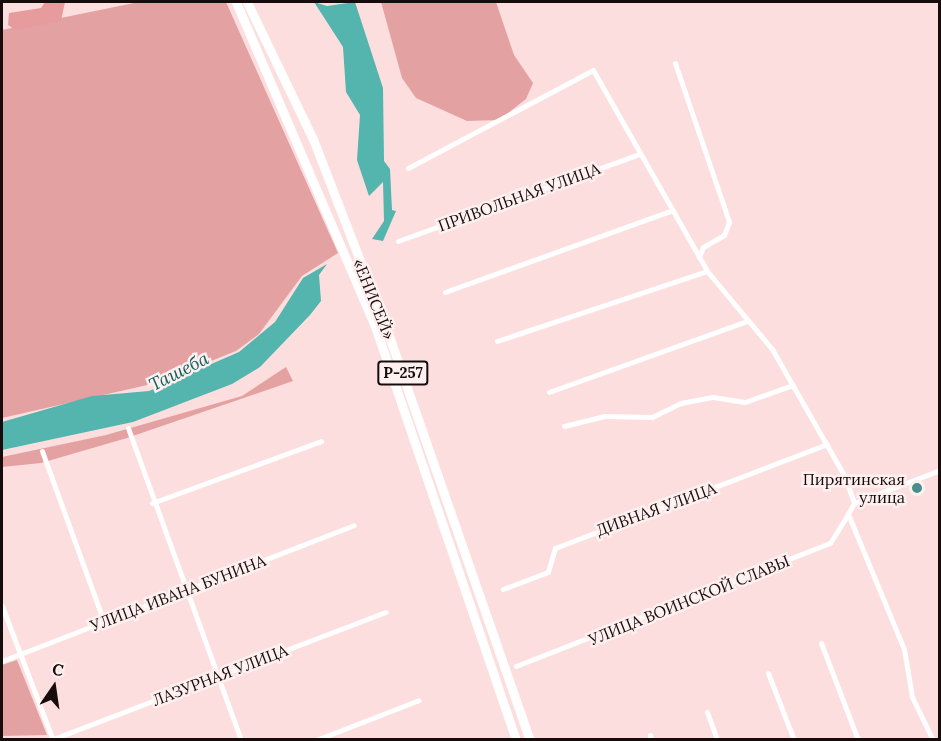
<!DOCTYPE html>
<meta charset="utf-8">
<style>
body{margin:0}
#map{position:relative;width:941px;height:741px;overflow:hidden;background:#fcdede;font-family:Lora,serif}
div>[style]{position:absolute}
[style*='--x']{left:calc(var(--x)*1px);top:calc(var(--y)*1px);width:calc(var(--w)*1px);rotate:calc(var(--a)*1deg)}
.green>*{inset:0;background:#e4a1a2}
.forest>*{inset:0;background:#e79b9d}
.water>*{inset:0;background:#54b4ae}
.street>*{height:5px;margin:-2.5px;padding:0 2.5px;transform-origin:2.5px;border-radius:2.5px;background:#fff}
.highway>*{height:9px;margin:-4.5px;padding:0 4.5px;transform-origin:4.5px;border-radius:4.5px;background:#fff}
.dots>*{width:16px;height:16px;translate:-50% -50%;box-sizing:border-box;border:3px solid #fff0f0;border-radius:50%}
span{translate:-50% -50%;white-space:nowrap;text-align:center;line-height:1.15;-webkit-text-stroke:5px #fff0f0;paint-order:stroke}
.shield-label span{padding:2px 4px;background:#fff0f0;border:2px solid;border-radius:4px;-webkit-text-stroke-width:0}
.shield-label{font-size:15px;color:#170c0c;font-weight:700}
.street-label{font-size:16px;color:#170c0c}
.poi-label{font-size:16px;color:#170c0c}
.right{translate:-100% -50%;text-align:right}
.water-label{font-size:18px;color:#0d605c;font-style:italic}
.frame{position:absolute;inset:0;border:3px solid #170c0c;pointer-events:none}
.north{position:absolute;left:24px;top:657px;width:60px;height:60px;-webkit-text-stroke:4px #fff0f0;paint-order:stroke;rotate:13deg;font-size:16px;font-weight:700;line-height:24px;text-align:center;color:#170c0c}
.north::after{content:'';display:block;margin:auto;width:21px;height:27px;background:#170c0c;clip-path:polygon(50% 0,100% 100%,50% 72%,0 100%)}
</style>
<div id="map">
<div class="green">
<div style="clip-path:polygon(139px 2px,226px 2px,338px 253px,302px 276px,259px 334px,236px 351px,156px 383px,2px 418px,2px 30px)"></div>
<div style="clip-path:polygon(381px 2px,496px 2px,514px 55px,533px 83px,526px 99px,499px 120px,467px 121px,416px 98px,402px 78px)"></div>
<div style="clip-path:polygon(286px 367px,293px 381px,127px 438px,41px 463px,2px 467px,2px 457px,106px 435px,242px 396px)"></div>
<div style="clip-path:polygon(17px 660px,47px 735px,2px 736px,2px 665px)"></div>
</div>
<div class="forest">
<div style="clip-path:polygon(45px 2px,65px 2px,61px 21px,15px 30px,8px 25px,9px 13px,41px 8px)"></div>
</div>
<div class="water">
<div style="clip-path:polygon(314px 2px,327px 6px,355px 2px,383px 88px,384px 161px,390px 169px,392px 210px,396px 211px,383px 241px,372px 239px,384px 221px,383px 182px,369px 196px,357px 160px,360px 115px,346px 92px,343px 47px)"></div>
<div style="clip-path:polygon(327px 264px,319px 275px,321px 301px,310px 315px,260px 367px,232px 384px,133px 422px,2px 450px,2px 422px,92px 396px,149px 391px,239px 352px,275px 322px,303px 278px)"></div>
</div>
<div class="street">
<div style="--x:675;--y:63;--w:168;--a:71.2"></div>
<div style="--x:729;--y:222;--w:14;--a:111"></div>
<div style="--x:724;--y:235;--w:24;--a:150"></div>
<div style="--x:703;--y:247;--w:11;--a:112"></div>
<div style="--x:408;--y:168;--w:209;--a:-27.9"></div>
<div style="--x:593;--y:70;--w:231;--a:60.4"></div>
<div style="--x:707;--y:271;--w:102;--a:50.2"></div>
<div style="--x:772;--y:349;--w:145;--a:60.3"></div>
<div style="--x:844;--y:475;--w:30;--a:70"></div>
<div style="--x:854;--y:503;--w:13;--a:119"></div>
<div style="--x:848;--y:514;--w:146;--a:67.5"></div>
<div style="--x:904;--y:649;--w:49;--a:80.5"></div>
<div style="--x:912;--y:697;--w:48;--a:64"></div>
<div style="--x:398;--y:241;--w:257;--a:-19.8"></div>
<div style="--x:445;--y:292;--w:242;--a:-19.8"></div>
<div style="--x:497;--y:341;--w:221;--a:-18.4"></div>
<div style="--x:549;--y:392;--w:210;--a:-19.7"></div>
<div style="--x:564;--y:426;--w:42;--a:-13.7"></div>
<div style="--x:605;--y:416;--w:47;--a:1.2"></div>
<div style="--x:652;--y:417;--w:32;--a:-26"></div>
<div style="--x:681;--y:403;--w:33;--a:-11"></div>
<div style="--x:713;--y:397;--w:32;--a:9"></div>
<div style="--x:745;--y:402;--w:51;--a:-19.5"></div>
<div style="--x:128;--y:428;--w:332;--a:70.1"></div>
<div style="--x:42;--y:451;--w:182;--a:70.1"></div>
<div style="--x:152;--y:503;--w:180;--a:-20.1"></div>
<div style="--x:854;--y:503;--w:92;--a:-21"></div>
<div style="--x:503;--y:589;--w:48;--a:-20.7"></div>
<div style="--x:548;--y:572;--w:25;--a:-74"></div>
<div style="--x:555;--y:548;--w:291;--a:-20.9"></div>
<div style="--x:2;--y:606;--w:143;--a:69.2"></div>
<div style="--x:821;--y:643;--w:104;--a:69.1"></div>
<div style="--x:2;--y:661;--w:377;--a:-21.1"></div>
<div style="--x:516;--y:666;--w:337;--a:-21.4"></div>
<div style="--x:830;--y:543;--w:34;--a:-58"></div>
<div style="--x:768;--y:673;--w:72;--a:68.8"></div>
<div style="--x:707;--y:712;--w:30;--a:70"></div>
<div style="--x:650;--y:735;--w:5;--a:79"></div>
<div style="--x:53;--y:739;--w:356;--a:-20.9"></div>
<div style="--x:316;--y:740;--w:110;--a:-21.2"></div>
</div>
<div class="highway">
<div style="--x:236;--y:2;--w:356;--a:66.8"></div>
<div style="--x:376;--y:329;--w:434;--a:71.2"></div>
<div style="--x:247;--y:2;--w:152;--a:64.3"></div>
<div style="--x:313;--y:139;--w:208;--a:68.9"></div>
<div style="--x:388;--y:333;--w:431;--a:70.8"></div>
</div>
<div class="dots">
<div style="left:917px;top:488px;background:#478e8a"></div>
</div>
<div class="shield-label">
<span style="left:403px;top:373px">Р-257</span>
</div>
<div class="street-label">
<span style="left:519px;top:197px;rotate:-20deg">ПРИВОЛЬНАЯ УЛИЦА</span>
<span style="left:374px;top:299px;rotate:68deg">«ЕНИСЕЙ»</span>
<span style="left:656px;top:509px;rotate:-20deg">ДИВНАЯ УЛИЦА</span>
<span style="left:178px;top:593px;rotate:-21deg">УЛИЦА ИВАНА БУНИНА</span>
<span style="left:689px;top:600px;rotate:-22deg">УЛИЦА ВОИНСКОЙ СЛАВЫ</span>
<span style="left:220px;top:675px;rotate:-21deg">ЛАЗУРНАЯ УЛИЦА</span>
</div>
<div class="poi-label">
<span class="right" style="left:905px;top:488px">Пирятинская<br>улица</span>
</div>
<div class="water-label">
<span style="left:179px;top:372px;rotate:-27deg">Ташеба</span>
</div>
<div class="frame"></div>
<div class="north">С</div>
</div>
